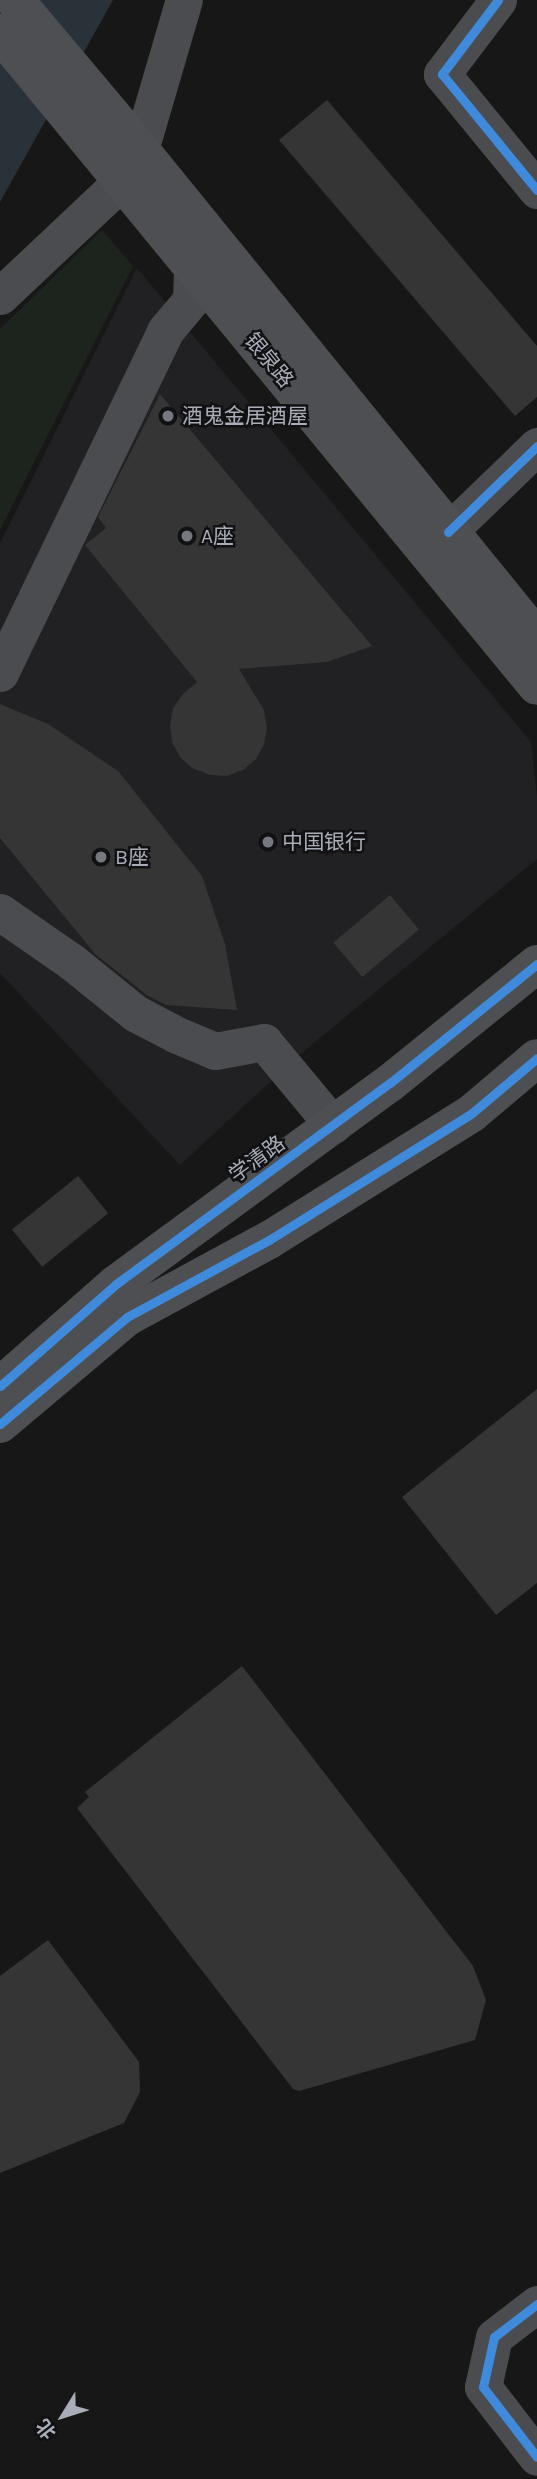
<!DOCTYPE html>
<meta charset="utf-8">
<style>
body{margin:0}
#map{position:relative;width:537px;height:2479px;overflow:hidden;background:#171717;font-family:Karla,"Noto Sans SC",sans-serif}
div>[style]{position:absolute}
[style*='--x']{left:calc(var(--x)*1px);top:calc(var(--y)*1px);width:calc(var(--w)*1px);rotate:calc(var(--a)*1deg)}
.built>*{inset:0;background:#212123}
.green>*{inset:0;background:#1d241e}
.water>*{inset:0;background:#2a3239}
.building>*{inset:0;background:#353536;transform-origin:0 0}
.minor>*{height:37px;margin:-18.5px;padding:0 18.5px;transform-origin:18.5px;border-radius:18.5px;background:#4b4c50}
.major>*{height:38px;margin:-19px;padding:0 19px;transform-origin:19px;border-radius:19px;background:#4d4f52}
.cycleway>*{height:9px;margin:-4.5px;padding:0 4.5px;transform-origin:4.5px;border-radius:4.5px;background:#408adc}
.dots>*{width:19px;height:19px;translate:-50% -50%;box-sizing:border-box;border:4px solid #111113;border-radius:50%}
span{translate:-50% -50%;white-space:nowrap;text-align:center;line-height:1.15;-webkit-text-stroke:5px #111113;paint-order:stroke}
.street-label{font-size:21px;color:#a8adb8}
.poi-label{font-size:21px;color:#a8adb8}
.left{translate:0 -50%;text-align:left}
.north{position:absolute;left:28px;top:2381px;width:70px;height:70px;-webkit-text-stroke:5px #111113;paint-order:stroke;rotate:232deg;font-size:19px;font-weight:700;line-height:28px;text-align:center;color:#a8adb8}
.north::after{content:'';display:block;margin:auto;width:24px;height:32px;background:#a8adb8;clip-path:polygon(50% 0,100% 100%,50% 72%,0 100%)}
</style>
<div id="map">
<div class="built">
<div style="clip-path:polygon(137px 268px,531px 742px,537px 796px,537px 859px,298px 1056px,180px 1165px,0 973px,0 543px)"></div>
</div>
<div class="green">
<div style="clip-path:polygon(102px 230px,133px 266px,0 530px,0 329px)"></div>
</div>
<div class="water">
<div style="clip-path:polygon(5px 0,113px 0,0 202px,0 10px)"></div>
</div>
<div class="building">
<div style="clip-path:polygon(327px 100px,537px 346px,537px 397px,515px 416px,279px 140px)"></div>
<div style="clip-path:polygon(160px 394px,372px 646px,327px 662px,239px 669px,264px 710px,267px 728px,264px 744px,256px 759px,243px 770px,227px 776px,210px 775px,192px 768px,180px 757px,172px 742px,170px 725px,173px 708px,183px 694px,197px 682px,85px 545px,106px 528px,98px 517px)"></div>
<div style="clip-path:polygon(0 704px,48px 724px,118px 771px,202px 876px,225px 944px,237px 1010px,166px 1005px,147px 995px,96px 955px,0 838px)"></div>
<div style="left:390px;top:895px;width:45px;height:74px;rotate:50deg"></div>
<div style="left:78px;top:1176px;width:48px;height:85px;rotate:51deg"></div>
<div style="clip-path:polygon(537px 1389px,537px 1583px,496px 1615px,402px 1497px)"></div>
<div style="clip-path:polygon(242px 1666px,473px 1966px,486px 2000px,475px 2040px,299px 2091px,293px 2089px,77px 1808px,89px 1797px,85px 1792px)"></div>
<div style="clip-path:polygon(48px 1940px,139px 2062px,140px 2092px,124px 2123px,0 2173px,0 1976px)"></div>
</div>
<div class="minor">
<div style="--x:498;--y:0;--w:93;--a:127.1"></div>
<div style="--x:442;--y:74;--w:150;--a:50.7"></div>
<div style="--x:140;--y:150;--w:156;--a:-73.7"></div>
<div style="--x:0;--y:296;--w:168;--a:-43.3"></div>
<div style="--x:448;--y:532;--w:124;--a:-44"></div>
<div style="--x:0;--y:673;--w:380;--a:-64.2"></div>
<div style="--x:165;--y:331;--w:40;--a:-50"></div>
<div style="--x:191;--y:300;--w:34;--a:-88"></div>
<div style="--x:0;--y:912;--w:88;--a:34.8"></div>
<div style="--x:72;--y:962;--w:81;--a:39"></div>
<div style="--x:135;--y:1013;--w:47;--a:27.6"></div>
<div style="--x:177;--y:1035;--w:41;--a:22.8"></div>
<div style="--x:215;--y:1051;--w:50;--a:-10.4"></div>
<div style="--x:264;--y:1042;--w:108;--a:50.3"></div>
<div style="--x:537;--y:2304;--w:54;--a:142.5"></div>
<div style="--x:494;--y:2337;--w:51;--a:102.4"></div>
<div style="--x:483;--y:2387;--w:88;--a:52.4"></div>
</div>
<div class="major">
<div style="--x:15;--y:0;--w:165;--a:49.9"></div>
<div style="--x:121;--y:126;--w:660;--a:50.91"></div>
<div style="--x:0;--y:33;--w:845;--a:50.57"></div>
<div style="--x:0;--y:1386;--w:154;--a:-41.3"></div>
<div style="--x:116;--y:1284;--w:340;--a:-36.3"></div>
<div style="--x:390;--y:1083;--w:189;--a:-39"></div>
<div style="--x:0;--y:1424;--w:166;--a:-40.1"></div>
<div style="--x:127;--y:1317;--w:162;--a:-28.5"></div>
<div style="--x:269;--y:1240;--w:239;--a:-32"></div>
<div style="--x:472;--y:1113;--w:85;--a:-40.2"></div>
</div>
<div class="cycleway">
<div style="--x:498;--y:0;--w:93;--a:127.1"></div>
<div style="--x:442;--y:74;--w:150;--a:50.7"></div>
<div style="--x:448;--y:532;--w:124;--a:-44"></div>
<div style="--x:0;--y:1386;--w:154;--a:-41.3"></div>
<div style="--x:116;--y:1284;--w:340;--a:-36.3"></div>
<div style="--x:390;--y:1083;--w:189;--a:-39"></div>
<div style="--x:0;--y:1424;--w:166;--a:-40.1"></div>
<div style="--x:127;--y:1317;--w:162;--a:-28.5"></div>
<div style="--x:269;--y:1240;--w:239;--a:-32"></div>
<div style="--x:472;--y:1113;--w:85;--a:-40.2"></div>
<div style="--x:537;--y:2304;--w:54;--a:142.5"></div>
<div style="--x:494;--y:2337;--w:51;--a:102.4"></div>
<div style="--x:483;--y:2387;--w:88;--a:52.4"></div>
</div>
<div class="dots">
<div style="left:168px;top:416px;background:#757880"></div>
<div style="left:187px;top:536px;background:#757880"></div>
<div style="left:268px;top:842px;background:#757880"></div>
<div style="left:101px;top:857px;background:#757880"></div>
</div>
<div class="street-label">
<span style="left:269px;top:360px;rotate:51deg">银泉路</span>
<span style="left:257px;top:1159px;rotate:-36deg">学清路</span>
</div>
<div class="poi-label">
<span class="left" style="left:182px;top:416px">酒鬼金居酒屋</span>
<span class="left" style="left:201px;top:536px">A座</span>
<span class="left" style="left:282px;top:842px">中国银行</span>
<span class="left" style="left:115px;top:857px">B座</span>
</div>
<div class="north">北</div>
</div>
